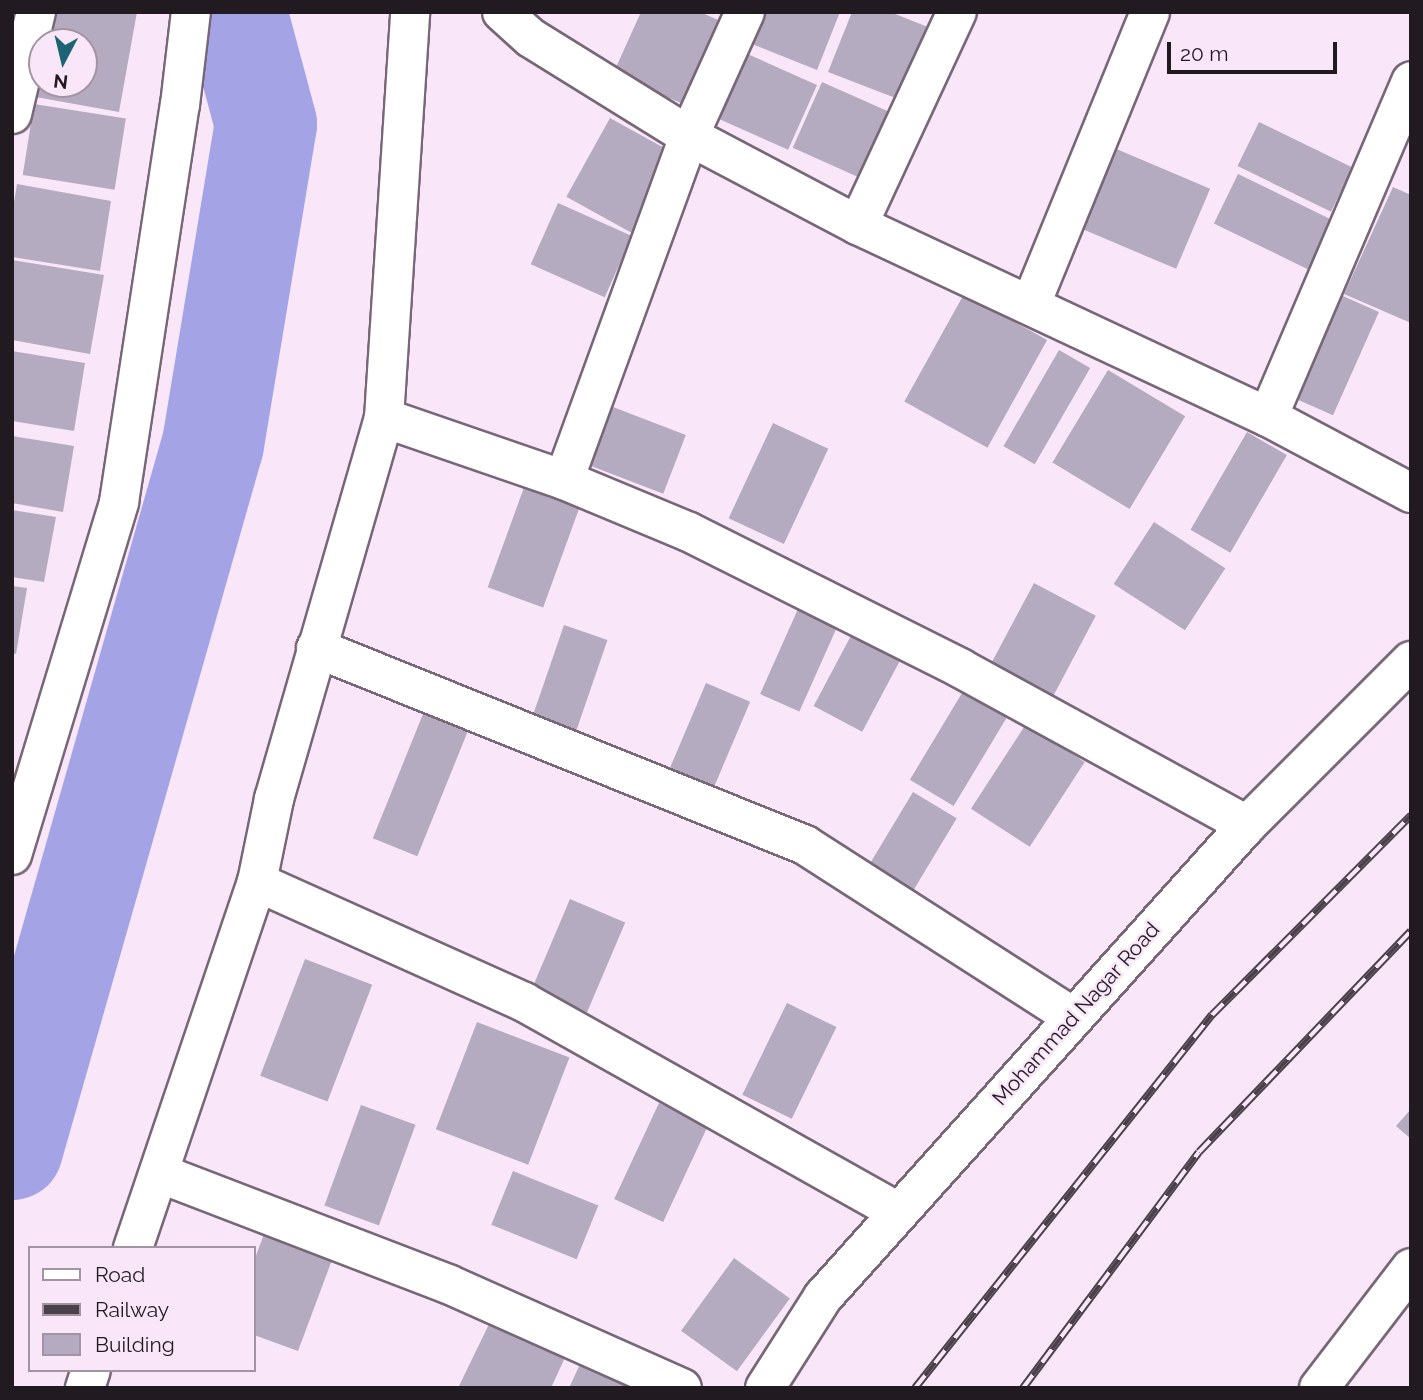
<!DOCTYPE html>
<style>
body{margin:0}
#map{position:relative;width:1423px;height:1400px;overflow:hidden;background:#f9e6f9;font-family:Raleway,sans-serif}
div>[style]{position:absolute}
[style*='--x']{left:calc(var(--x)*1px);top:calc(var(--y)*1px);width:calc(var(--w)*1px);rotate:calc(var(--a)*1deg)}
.river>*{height:102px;margin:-51px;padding:0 51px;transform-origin:51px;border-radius:51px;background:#a3a3e6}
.building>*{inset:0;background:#b5abc1;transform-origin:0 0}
.roads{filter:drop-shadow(2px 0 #776777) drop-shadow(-2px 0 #776777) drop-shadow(0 2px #776777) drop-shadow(0 -2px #776777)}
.street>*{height:38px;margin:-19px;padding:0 19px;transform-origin:19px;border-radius:19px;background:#fff}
.rail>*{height:8px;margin-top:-4px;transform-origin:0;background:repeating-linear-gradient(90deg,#f9e6f9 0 16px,#4a414a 0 32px);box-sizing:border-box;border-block:2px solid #4a414a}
span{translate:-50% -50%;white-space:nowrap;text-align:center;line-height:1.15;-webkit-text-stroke:5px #f9e6f9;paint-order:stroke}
.street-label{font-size:21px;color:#211a21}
.frame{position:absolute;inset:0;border:14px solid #211a21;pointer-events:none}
.legend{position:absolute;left:28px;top:1246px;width:228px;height:126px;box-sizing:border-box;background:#f9e6f9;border:2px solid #a394a3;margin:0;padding:9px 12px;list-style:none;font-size:21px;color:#211a21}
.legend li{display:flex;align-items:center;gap:14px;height:35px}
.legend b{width:35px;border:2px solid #a394a3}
.north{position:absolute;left:28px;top:28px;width:70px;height:70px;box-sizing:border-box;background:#f9e6f9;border:2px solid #a394a3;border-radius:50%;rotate:187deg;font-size:19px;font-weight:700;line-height:28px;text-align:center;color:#211a21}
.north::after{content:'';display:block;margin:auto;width:24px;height:32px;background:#1e6375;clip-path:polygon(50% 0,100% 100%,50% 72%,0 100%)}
.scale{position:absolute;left:1167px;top:42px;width:170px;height:32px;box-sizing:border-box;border:4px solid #211a21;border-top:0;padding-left:9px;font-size:21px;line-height:24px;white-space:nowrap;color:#211a21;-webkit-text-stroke:5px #f9e6f9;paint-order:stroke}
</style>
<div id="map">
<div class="river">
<i style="--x:12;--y:1149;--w:733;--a:-74.09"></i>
<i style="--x:213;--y:444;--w:324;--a:-80.6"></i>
<i style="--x:266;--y:124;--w:116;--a:-105"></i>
</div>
<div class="building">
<i style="clip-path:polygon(evenodd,44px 12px,137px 12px,119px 112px,30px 96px,44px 12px,42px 42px,84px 42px,84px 84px,42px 84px,42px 42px)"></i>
<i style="clip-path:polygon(641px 12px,700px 12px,725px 23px,688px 106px,613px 74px)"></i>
<i style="clip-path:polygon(759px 12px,840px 12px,817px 70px,747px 42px)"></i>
<i style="clip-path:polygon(852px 12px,890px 12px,928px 27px,898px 99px,828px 72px)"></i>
<i style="left:743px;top:52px;width:81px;height:71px;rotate:24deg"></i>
<i style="left:822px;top:82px;width:82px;height:72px;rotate:24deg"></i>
<i style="left:34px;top:104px;width:93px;height:72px;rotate:9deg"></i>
<i style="left:610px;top:118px;width:77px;height:90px;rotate:29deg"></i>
<i style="left:1259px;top:122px;width:104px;height:49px;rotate:26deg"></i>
<i style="left:1107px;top:145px;width:112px;height:87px;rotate:23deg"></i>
<i style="left:1238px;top:174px;width:106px;height:55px;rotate:26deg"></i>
<i style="clip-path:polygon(17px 184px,111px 201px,100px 271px,12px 257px,12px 214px)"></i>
<i style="clip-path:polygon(1393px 187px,1411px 195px,1411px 323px,1344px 294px)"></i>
<i style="left:558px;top:203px;width:81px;height:67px;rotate:24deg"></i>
<i style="clip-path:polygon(12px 260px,104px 275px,90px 354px,12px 340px)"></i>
<i style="left:1336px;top:293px;width:47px;height:113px;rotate:24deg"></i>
<i style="left:964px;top:294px;width:95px;height:123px;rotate:29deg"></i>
<i style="left:1059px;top:350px;width:36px;height:111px;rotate:30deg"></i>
<i style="clip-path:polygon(12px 351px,85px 363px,74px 431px,12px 421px)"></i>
<i style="left:1108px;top:370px;width:90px;height:108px;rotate:31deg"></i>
<i style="left:613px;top:407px;width:78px;height:63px;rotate:21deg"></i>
<i style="left:773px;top:423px;width:61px;height:105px;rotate:25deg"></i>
<i style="left:1247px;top:432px;width:46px;height:113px;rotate:30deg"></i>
<i style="clip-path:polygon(12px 436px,74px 446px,63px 512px,12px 503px)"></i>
<i style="left:526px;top:482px;width:59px;height:112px;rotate:20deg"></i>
<i style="clip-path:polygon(12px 510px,56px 517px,44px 582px,12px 577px)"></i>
<i style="left:1154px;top:522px;width:85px;height:74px;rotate:33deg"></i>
<i style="left:1034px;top:583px;width:70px;height:100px;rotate:28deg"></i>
<i style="clip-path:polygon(12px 586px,27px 588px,16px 654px,12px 653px)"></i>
<i style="left:802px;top:600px;width:43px;height:103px;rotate:24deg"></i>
<i style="left:564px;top:625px;width:46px;height:102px;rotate:19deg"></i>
<i style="left:854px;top:630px;width:55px;height:86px;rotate:28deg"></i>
<i style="left:706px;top:683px;width:48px;height:105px;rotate:23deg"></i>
<i style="left:965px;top:688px;width:51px;height:107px;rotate:31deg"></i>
<i style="left:423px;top:714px;width:48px;height:134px;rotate:22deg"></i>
<i style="left:1026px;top:724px;width:70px;height:101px;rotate:33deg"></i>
<i style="left:913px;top:792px;width:51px;height:89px;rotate:31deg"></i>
<i style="left:570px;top:899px;width:60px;height:102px;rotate:23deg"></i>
<i style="left:305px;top:959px;width:72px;height:125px;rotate:21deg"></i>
<i style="left:787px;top:1003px;width:55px;height:102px;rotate:26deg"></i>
<i style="left:477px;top:1022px;width:99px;height:115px;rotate:21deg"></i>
<i style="left:659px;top:1103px;width:54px;height:106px;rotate:25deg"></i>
<i style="left:361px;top:1105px;width:58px;height:107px;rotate:20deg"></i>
<i style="clip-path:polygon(1411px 1109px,1411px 1139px,1396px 1126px)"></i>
<i style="left:513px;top:1171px;width:92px;height:58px;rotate:22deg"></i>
<i style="clip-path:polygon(264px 1234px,332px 1260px,298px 1351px,254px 1335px,254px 1261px)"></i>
<i style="left:734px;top:1258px;width:69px;height:90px;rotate:36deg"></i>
<i style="clip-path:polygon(493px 1316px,567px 1353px,551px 1388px,458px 1388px)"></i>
<i style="clip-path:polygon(581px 1362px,635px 1388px,569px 1388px)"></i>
</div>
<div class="roads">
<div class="street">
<i style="--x:502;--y:12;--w:39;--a:42"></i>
<i style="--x:531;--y:38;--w:186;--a:31.8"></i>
<i style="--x:689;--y:136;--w:191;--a:27.8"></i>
<i style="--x:858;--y:225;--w:453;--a:25.1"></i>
<i style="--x:1268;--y:417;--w:162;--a:28"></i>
<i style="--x:12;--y:114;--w:105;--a:-76.8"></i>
<i style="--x:858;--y:225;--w:235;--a:-65.1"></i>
<i style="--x:1031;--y:304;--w:315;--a:-67.8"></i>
<i style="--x:1268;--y:417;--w:365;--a:-66.9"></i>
<i style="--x:384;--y:418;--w:190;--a:19"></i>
<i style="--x:564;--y:480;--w:135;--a:22.6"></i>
<i style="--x:689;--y:532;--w:303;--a:26.6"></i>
<i style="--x:960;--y:668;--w:327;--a:28.7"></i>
<i style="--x:564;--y:480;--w:366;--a:-70"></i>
<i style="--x:689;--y:136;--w:136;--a:-65.7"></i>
<i style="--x:316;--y:648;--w:527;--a:21.94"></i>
<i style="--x:805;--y:845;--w:318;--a:32.7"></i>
<i style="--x:12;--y:855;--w:369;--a:-73.1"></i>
<i style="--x:119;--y:502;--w:402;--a:-81.3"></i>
<i style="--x:180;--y:105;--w:94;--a:-83.3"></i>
<i style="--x:257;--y:882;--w:293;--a:24.2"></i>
<i style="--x:524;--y:1002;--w:429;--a:29.3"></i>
<i style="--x:159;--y:1173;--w:310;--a:21"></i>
<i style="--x:448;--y:1284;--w:256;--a:24"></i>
<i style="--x:133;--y:1248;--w:386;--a:-71.3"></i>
<i style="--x:257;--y:882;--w:85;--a:-78.4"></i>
<i style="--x:274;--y:799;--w:397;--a:-73.9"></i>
<i style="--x:384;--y:418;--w:407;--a:-86.3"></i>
<i style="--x:85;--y:1388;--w:19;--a:-72"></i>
<i style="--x:765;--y:1388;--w:108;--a:-57.5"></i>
<i style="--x:823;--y:1297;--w:634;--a:-48.07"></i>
<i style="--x:1247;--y:825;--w:232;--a:-45"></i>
<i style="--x:1319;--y:1388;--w:151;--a:-52.5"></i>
</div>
</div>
<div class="rail">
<i style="--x:915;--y:1388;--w:477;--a:-51.5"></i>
<i style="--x:1212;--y:1015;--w:282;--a:-45.1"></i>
<i style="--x:1023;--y:1388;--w:294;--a:-53.3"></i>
<i style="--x:1199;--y:1152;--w:306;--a:-46.2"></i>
</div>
<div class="street-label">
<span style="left:1076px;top:1014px;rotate:-48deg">Mohammad Nagar Road</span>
</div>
<div class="frame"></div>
<ul class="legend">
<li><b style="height:9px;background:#fff"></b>Road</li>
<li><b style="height:9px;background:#4a414a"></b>Railway</li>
<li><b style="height:19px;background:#b5abc1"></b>Building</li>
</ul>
<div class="north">N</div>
<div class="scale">20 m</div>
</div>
